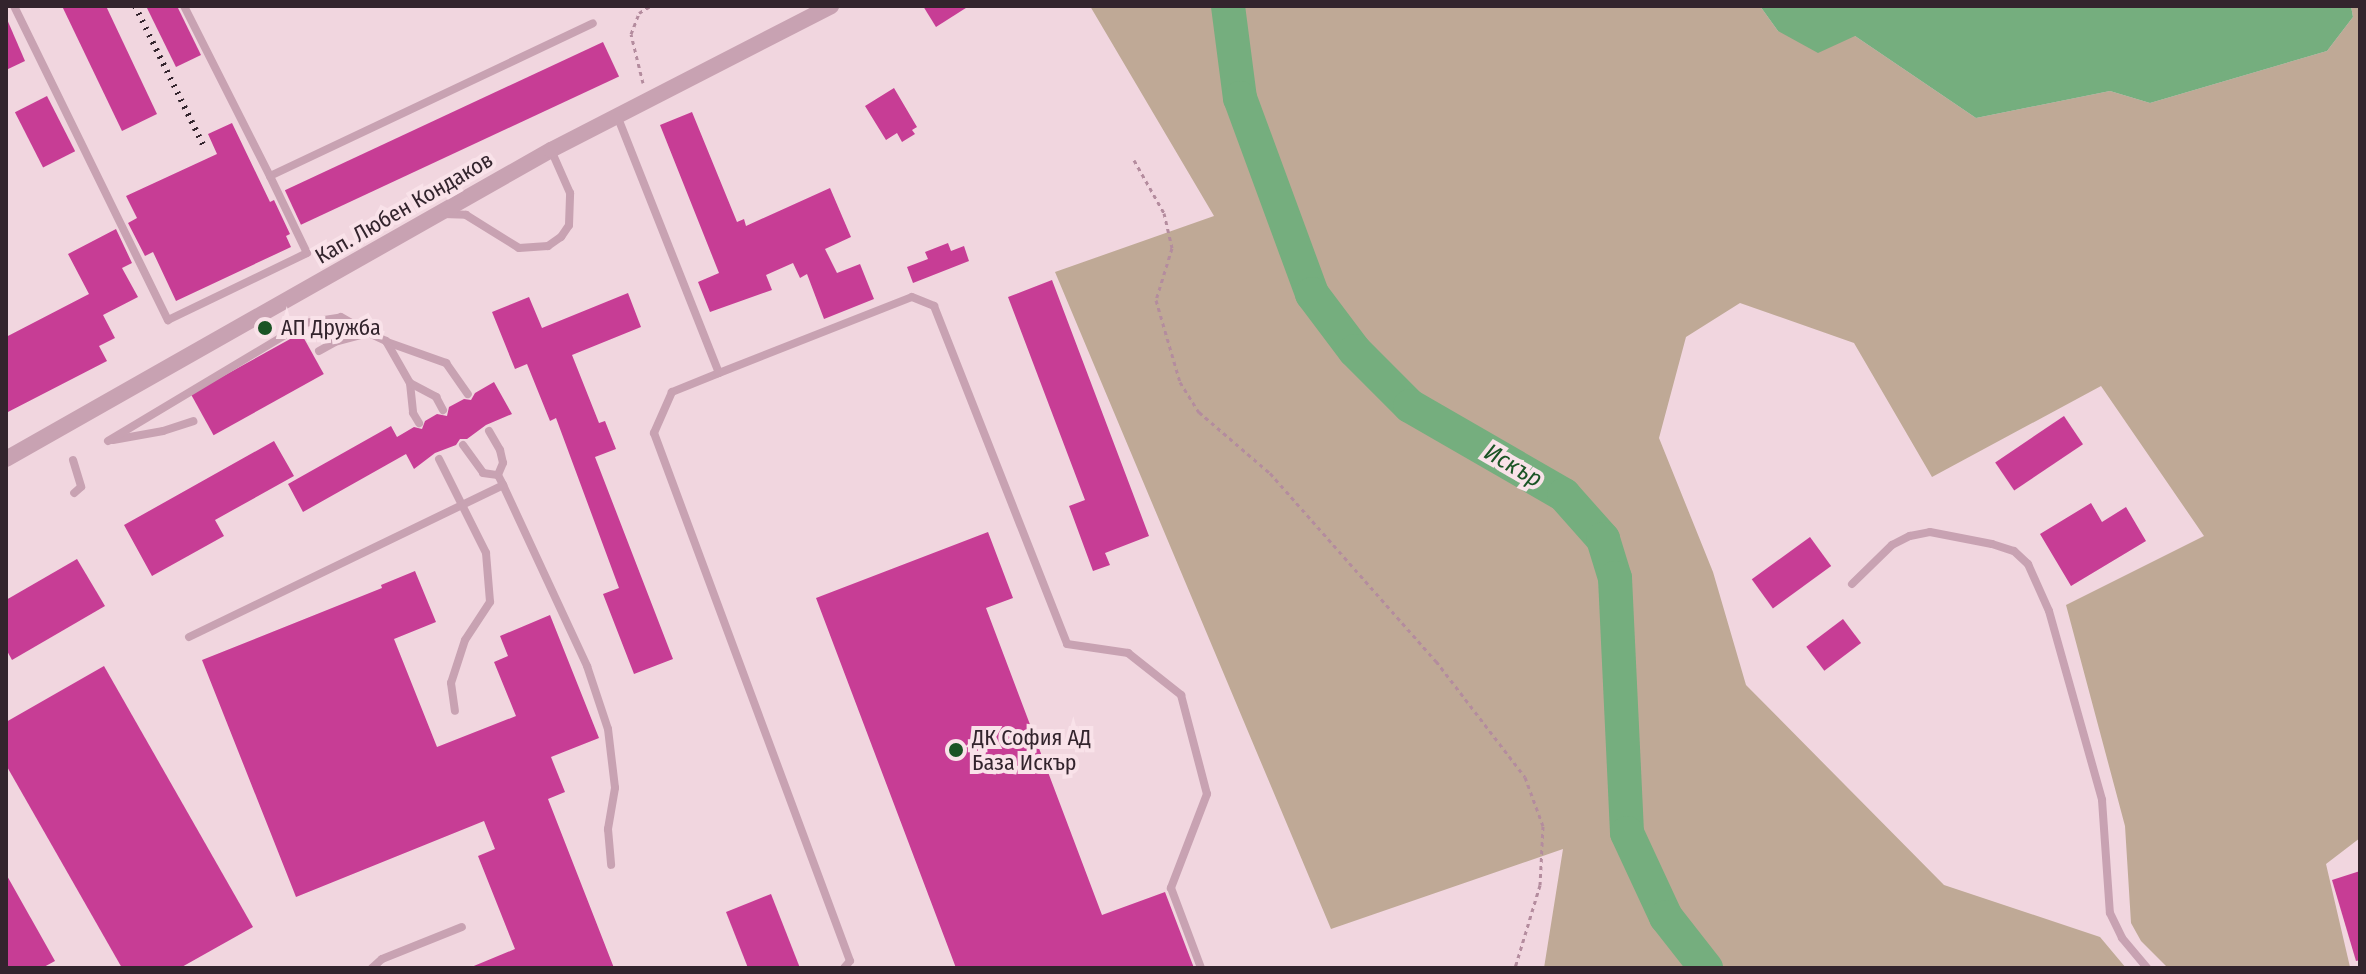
<!DOCTYPE html>
<meta charset="utf-8">
<style>
body{margin:0}
#map{position:relative;width:2366px;height:974px;overflow:hidden;background:#f1d6df;font-family:"Fira Sans Condensed",sans-serif}
div>[style]{position:absolute}
[style*='--x']{left:calc(var(--x)*1px);top:calc(var(--y)*1px);width:calc(var(--w)*1px);rotate:calc(var(--a)*1deg)}
.green>*{inset:0;background:#bfa996}
.water>*{inset:0;background:#75ae7e}
.river>*{height:34px;margin:-17px;padding:0 17px;transform-origin:17px;border-radius:17px;background:#75ae7e}
.building>*{inset:0;background:#c73d95;transform-origin:0 0}
.path>*{height:3px;margin-top:-1.5px;transform-origin:0;background:repeating-linear-gradient(90deg,#b48c9e 0 4px,transparent 0 8px)}
.service>*{height:8px;margin:-4px;padding:0 4px;transform-origin:4px;border-radius:4px;background:#c8a2b2}
.minor>*{height:16px;margin:-8px;padding:0 8px;transform-origin:8px;border-radius:8px;background:#c8a2b2}
.rail>*{height:6px;margin-top:-3px;transform-origin:0;background:repeating-linear-gradient(90deg,#33242d 0 2px,transparent 0 8px)}
.dots>*{width:22px;height:22px;translate:-50% -50%;box-sizing:border-box;border:4px solid #f9e2e9;border-radius:50%}
span{translate:-50% -50%;white-space:nowrap;text-align:center;line-height:1.15;-webkit-text-stroke:8px #f9e2e9;paint-order:stroke}
.street-label{font-size:22px;color:#33242d}
.poi-label{font-size:22px;color:#33242d}
.left{translate:0 -50%;text-align:left}
.water-label{font-size:24px;color:#1a5425;font-style:italic}
.frame{position:absolute;inset:0;border:8px solid #33242d;pointer-events:none}
</style>
<div id="map">
<div class="green">
<i style="clip-path:polygon(1090px 6px,1760px 6px,1778px 31px,1855px 36px,1976px 118px,2110px 91px,2150px 103px,2327px 51px,2353px 17px,2351px 6px,2360px 6px,2360px 838px,2326px 864px,2350px 967px,2168px 968px,2141px 941px,2131px 923px,2125px 826px,2066px 605px,2204px 536px,2101px 386px,1932px 477px,1854px 343px,1740px 303px,1686px 337px,1659px 438px,1713px 572px,1746px 685px,1944px 885px,2100px 937px,2126px 968px,1544px 968px,1563px 849px,1331px 929px,1055px 272px,1214px 216px)"></i>
</div>
<div class="water">
<i style="clip-path:polygon(1760px 6px,2351px 6px,2353px 17px,2327px 51px,2150px 103px,2110px 91px,1976px 118px,1855px 36px,1818px 53px,1778px 31px)"></i>
</div>
<div class="river">
<i style="--x:1228;--y:6;--w:93;--a:82.6"></i>
<i style="--x:1240;--y:98;--w:209;--a:69.8"></i>
<i style="--x:1312;--y:294;--w:71;--a:53"></i>
<i style="--x:1355;--y:351;--w:78;--a:45"></i>
<i style="--x:1410;--y:406;--w:178;--a:30"></i>
<i style="--x:1564;--y:495;--w:59;--a:48.4"></i>
<i style="--x:1603;--y:539;--w:41;--a:72.9"></i>
<i style="--x:1615;--y:578;--w:255;--a:87.3"></i>
<i style="--x:1627;--y:833;--w:93;--a:65.1"></i>
<i style="--x:1666;--y:917;--w:65;--a:51.9"></i>
</div>
<div class="building">
<i style="clip-path:polygon(62px 6px,106px 6px,157px 114px,122px 131px)"></i>
<i style="clip-path:polygon(146px 6px,177px 6px,201px 55px,176px 67px)"></i>
<i style="clip-path:polygon(923px 6px,969px 6px,936px 27px)"></i>
<i style="clip-path:polygon(6px 17px,25px 61px,6px 70px)"></i>
<i style="left:603px;top:42px;width:38px;height:351px;rotate:65deg"></i>
<i style="clip-path:polygon(894px 88px,917px 127px,912px 130px,915px 134px,902px 142px,897px 133px,886px 140px,865px 106px)"></i>
<i style="left:47px;top:96px;width:62px;height:36px;rotate:63deg"></i>
<i style="clip-path:polygon(692px 112px,737px 222px,744px 219px,746px 226px,830px 188px,851px 237px,825px 249px,837px 273px,860px 264px,874px 299px,824px 319px,807px 274px,800px 278px,793px 263px,766px 275px,772px 290px,710px 312px,698px 282px,719px 273px,660px 125px)"></i>
<i style="clip-path:polygon(232px 123px,270px 202px,274px 200px,290px 234px,286px 236px,291px 247px,176px 301px,153px 252px,145px 256px,128px 223px,137px 218px,126px 196px,217px 154px,208px 134px)"></i>
<i style="clip-path:polygon(116px 229px,132px 263px,122px 268px,138px 297px,103px 315px,115px 338px,99px 346px,107px 361px,6px 413px,6px 337px,89px 294px,68px 254px)"></i>
<i style="clip-path:polygon(948px 243px,951px 251px,964px 246px,969px 261px,913px 283px,907px 267px,928px 259px,925px 252px)"></i>
<i style="clip-path:polygon(1052px 280px,1149px 536px,1105px 553px,1110px 565px,1093px 571px,1069px 506px,1085px 500px,1008px 297px)"></i>
<i style="clip-path:polygon(628px 293px,641px 327px,572px 355px,599px 423px,605px 421px,616px 449px,595px 457px,673px 659px,634px 674px,603px 594px,619px 588px,556px 418px,550px 421px,527px 364px,515px 369px,492px 312px,529px 297px,542px 328px)"></i>
<i style="left:301px;top:333px;width:47px;height:126px;rotate:61deg"></i>
<i style="clip-path:polygon(494px 382px,512px 414px,486px 425px,467px 439px,460px 439px,456px 445px,435px 453px,414px 469px,406px 454px,303px 512px,288px 484px,391px 426px,397px 437px,414px 427px,422px 429px,425px 421px,437px 414px,447px 416px,449px 407px,464px 399px,471px 400px,475px 393px)"></i>
<i style="left:2064px;top:416px;width:34px;height:83px;rotate:56deg"></i>
<i style="clip-path:polygon(274px 441px,294px 476px,215px 520px,224px 536px,152px 576px,124px 525px)"></i>
<i style="clip-path:polygon(2091px 503px,2102px 522px,2126px 507px,2146px 541px,2071px 586px,2040px 534px)"></i>
<i style="clip-path:polygon(988px 532px,1013px 598px,986px 608px,1102px 915px,1165px 892px,1194px 968px,956px 968px,816px 598px)"></i>
<i style="left:1810px;top:537px;width:36px;height:72px;rotate:54deg"></i>
<i style="clip-path:polygon(77px 559px,105px 606px,12px 660px,6px 649px,6px 600px)"></i>
<i style="clip-path:polygon(415px 571px,436px 622px,394px 639px,437px 747px,516px 716px,494px 662px,508px 656px,500px 636px,550px 615px,599px 738px,551px 757px,565px 792px,548px 799px,614px 968px,469px 968px,515px 949px,478px 856px,495px 849px,484px 821px,296px 897px,202px 660px,382px 588px,381px 585px)"></i>
<i style="left:1843px;top:619px;width:30px;height:46px;rotate:53deg"></i>
<i style="clip-path:polygon(104px 666px,253px 927px,180px 968px,122px 968px,6px 765px,6px 722px)"></i>
<i style="clip-path:polygon(2360px 871px,2360px 960px,2356px 961px,2332px 880px)"></i>
<i style="clip-path:polygon(6px 874px,55px 961px,42px 968px,6px 968px)"></i>
<i style="clip-path:polygon(771px 894px,800px 968px,748px 968px,726px 912px)"></i>
</div>
<div class="path">
<i style="--x:643;--y:83;--w:50;--a:-103.8"></i>
<i style="--x:631;--y:34;--w:22;--a:-69"></i>
<i style="--x:639;--y:13;--w:13;--a:-32"></i>
<i style="--x:1134;--y:160;--w:61;--a:60.5"></i>
<i style="--x:1164;--y:213;--w:36;--a:77"></i>
<i style="--x:1172;--y:248;--w:54;--a:107.1"></i>
<i style="--x:1156;--y:300;--w:85;--a:73.7"></i>
<i style="--x:1180;--y:382;--w:36;--a:58"></i>
<i style="--x:1199;--y:412;--w:94;--a:40.7"></i>
<i style="--x:1270;--y:473;--w:251;--a:48.6"></i>
<i style="--x:1436;--y:661;--w:146;--a:52.5"></i>
<i style="--x:1525;--y:777;--w:52;--a:69.8"></i>
<i style="--x:1543;--y:826;--w:59;--a:92.9"></i>
<i style="--x:1540;--y:885;--w:87;--a:106.8"></i>
</div>
<div class="service">
<i style="--x:14;--y:6;--w:350;--a:63.9"></i>
<i style="--x:168;--y:320;--w:154;--a:-25.7"></i>
<i style="--x:307;--y:253;--w:85;--a:-115.7"></i>
<i style="--x:184;--y:6;--w:191;--a:63.2"></i>
<i style="--x:270;--y:176;--w:357;--a:-25.3"></i>
<i style="--x:618;--y:118;--w:274;--a:68.4"></i>
<i style="--x:719;--y:373;--w:51;--a:158"></i>
<i style="--x:672;--y:392;--w:45;--a:113.7"></i>
<i style="--x:654;--y:433;--w:563;--a:69.63"></i>
<i style="--x:850;--y:961;--w:9;--a:131"></i>
<i style="--x:443;--y:214;--w:23;--a:2"></i>
<i style="--x:466;--y:215;--w:62;--a:31.9"></i>
<i style="--x:519;--y:248;--w:29;--a:-4"></i>
<i style="--x:548;--y:246;--w:16;--a:-35"></i>
<i style="--x:561;--y:237;--w:14;--a:-56"></i>
<i style="--x:569;--y:225;--w:32;--a:-88"></i>
<i style="--x:570;--y:193;--w:47;--a:-113.8"></i>
<i style="--x:387;--y:342;--w:63;--a:19.6"></i>
<i style="--x:446;--y:363;--w:38;--a:55"></i>
<i style="--x:319;--y:351;--w:18;--a:-29"></i>
<i style="--x:335;--y:342;--w:35;--a:-15"></i>
<i style="--x:369;--y:333;--w:19;--a:25"></i>
<i style="--x:386;--y:341;--w:48;--a:60.3"></i>
<i style="--x:410;--y:383;--w:30;--a:84"></i>
<i style="--x:413;--y:413;--w:12;--a:59"></i>
<i style="--x:719;--y:373;--w:207;--a:-21.5"></i>
<i style="--x:912;--y:297;--w:24;--a:22"></i>
<i style="--x:934;--y:306;--w:363;--a:68.5"></i>
<i style="--x:1067;--y:644;--w:62;--a:8.4"></i>
<i style="--x:1128;--y:653;--w:68;--a:38.4"></i>
<i style="--x:1181;--y:695;--w:102;--a:75.3"></i>
<i style="--x:1207;--y:794;--w:101;--a:111"></i>
<i style="--x:1171;--y:888;--w:85;--a:69.4"></i>
<i style="--x:410;--y:383;--w:30;--a:28"></i>
<i style="--x:436;--y:397;--w:15;--a:62"></i>
<i style="--x:489;--y:431;--w:22;--a:60"></i>
<i style="--x:500;--y:450;--w:13;--a:77"></i>
<i style="--x:503;--y:463;--w:13;--a:113"></i>
<i style="--x:498;--y:475;--w:11;--a:63"></i>
<i style="--x:113;--y:440;--w:51;--a:-10.2"></i>
<i style="--x:163;--y:431;--w:32;--a:-18"></i>
<i style="--x:108;--y:441;--w:230;--a:-30.9"></i>
<i style="--x:305;--y:323;--w:36;--a:-9"></i>
<i style="--x:341;--y:317;--w:32;--a:30"></i>
<i style="--x:463;--y:445;--w:34;--a:54"></i>
<i style="--x:483;--y:473;--w:15;--a:8"></i>
<i style="--x:439;--y:459;--w:105;--a:63.4"></i>
<i style="--x:486;--y:553;--w:49;--a:85.3"></i>
<i style="--x:490;--y:602;--w:45;--a:123.3"></i>
<i style="--x:465;--y:640;--w:45;--a:108"></i>
<i style="--x:451;--y:683;--w:28;--a:82"></i>
<i style="--x:73;--y:460;--w:28;--a:73"></i>
<i style="--x:81;--y:487;--w:9;--a:139"></i>
<i style="--x:1852;--y:584;--w:56;--a:-44.3"></i>
<i style="--x:1892;--y:545;--w:20;--a:-27"></i>
<i style="--x:1910;--y:536;--w:20;--a:-11"></i>
<i style="--x:1930;--y:532;--w:63;--a:11"></i>
<i style="--x:1992;--y:544;--w:23;--a:18"></i>
<i style="--x:2014;--y:551;--w:19;--a:43"></i>
<i style="--x:2028;--y:564;--w:51;--a:65.9"></i>
<i style="--x:2049;--y:611;--w:196;--a:74.3"></i>
<i style="--x:2102;--y:800;--w:113;--a:86"></i>
<i style="--x:2110;--y:913;--w:28;--a:64"></i>
<i style="--x:2122;--y:938;--w:39;--a:50"></i>
<i style="--x:189;--y:637;--w:349;--a:-25.8"></i>
<i style="--x:503;--y:485;--w:200;--a:65.1"></i>
<i style="--x:587;--y:666;--w:66;--a:71.6"></i>
<i style="--x:608;--y:729;--w:59;--a:83.2"></i>
<i style="--x:615;--y:788;--w:42;--a:99.7"></i>
<i style="--x:608;--y:829;--w:36;--a:85"></i>
<i style="--x:372;--y:968;--w:13;--a:-42"></i>
<i style="--x:382;--y:959;--w:86;--a:-21.8"></i>
</div>
<div class="minor">
<i style="--x:6;--y:459;--w:627;--a:-29.55"></i>
<i style="--x:551;--y:150;--w:315;--a:-27.2"></i>
</div>
<div class="rail">
<i style="--x:135;--y:6;--w:155;--a:63.9"></i>
</div>
<div class="dots">
<i style="left:265px;top:328px;background:#1a5425"></i>
<i style="left:956px;top:750px;background:#1a5425"></i>
</div>
<div class="street-label">
<span style="left:404px;top:208px;rotate:-30deg">Кап. Любен Кондаков</span>
</div>
<div class="poi-label">
<span class="left" style="left:281px;top:328px">АП Дружба</span>
<span class="left" style="left:972px;top:750px">ДК София АД<br>База Искър</span>
</div>
<div class="water-label">
<span style="left:1513px;top:466px;rotate:30deg">Искър</span>
</div>
<div class="frame"></div>
</div>
